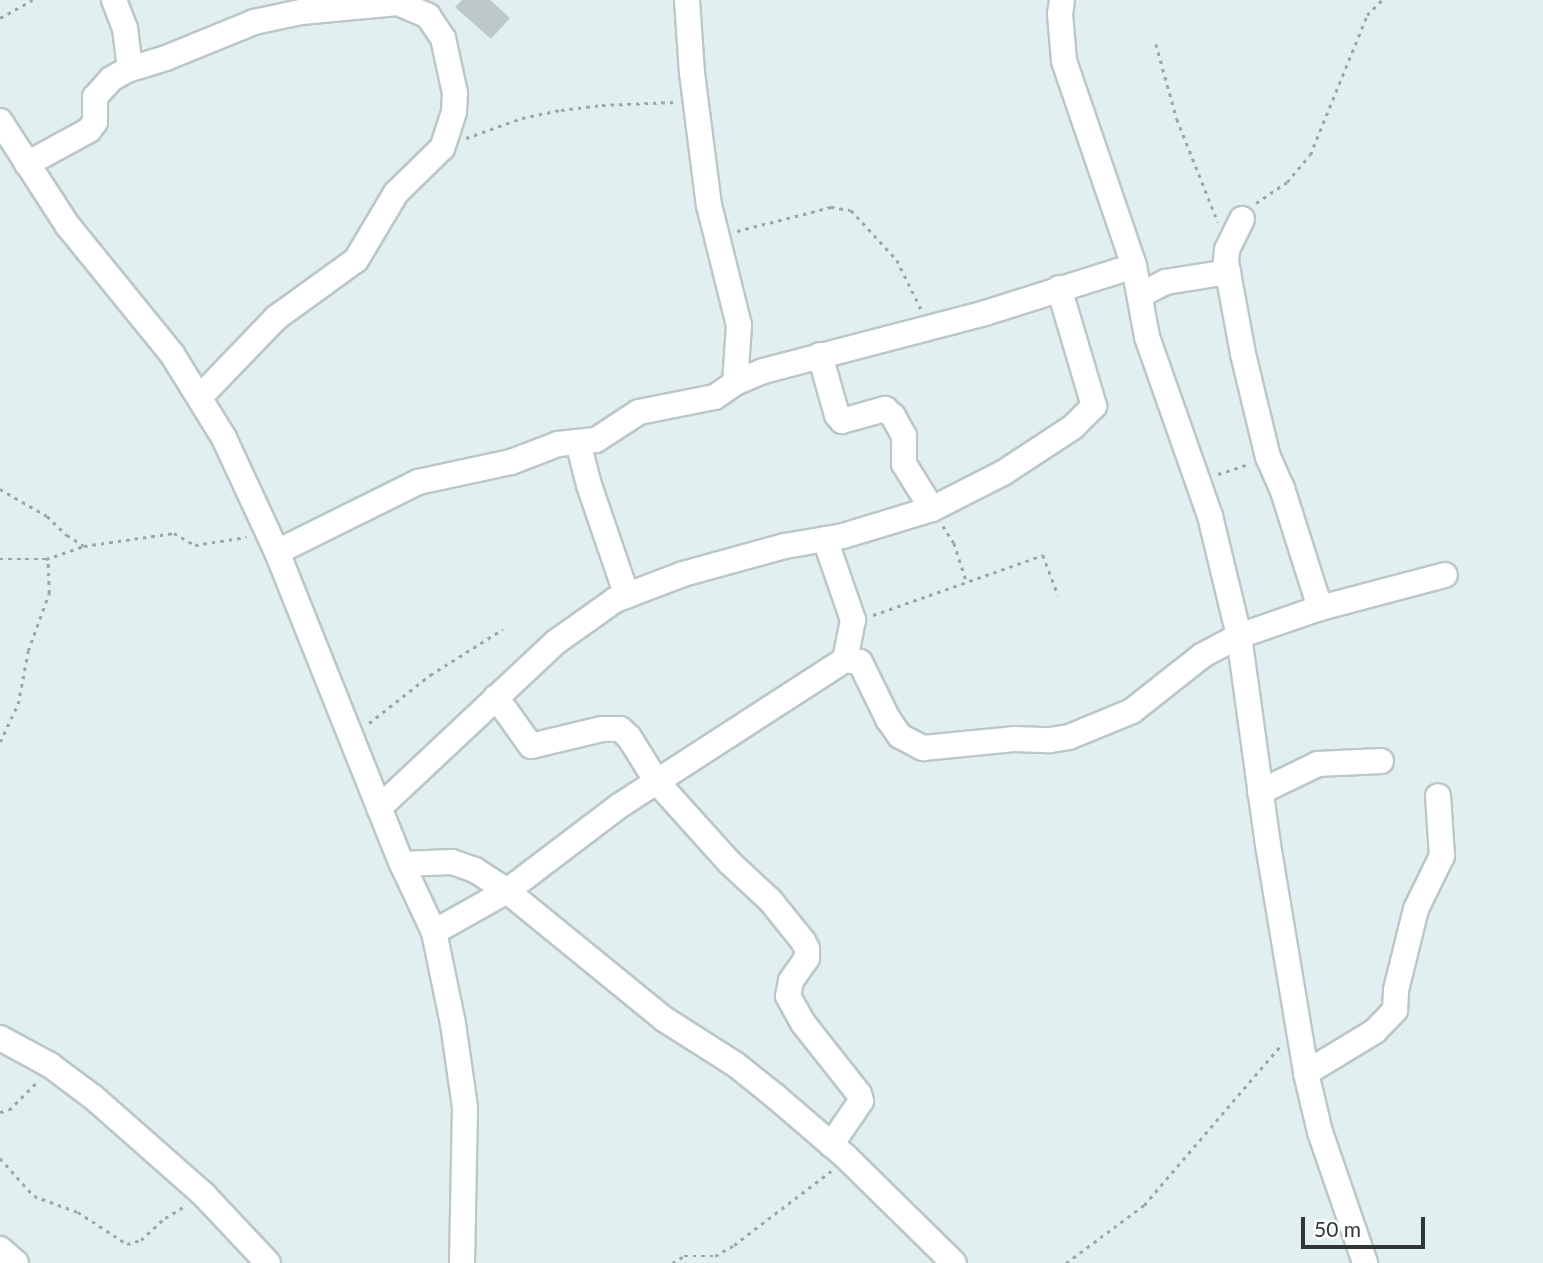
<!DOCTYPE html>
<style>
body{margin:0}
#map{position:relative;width:1543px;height:1263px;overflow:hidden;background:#e2eff0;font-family:Lato,sans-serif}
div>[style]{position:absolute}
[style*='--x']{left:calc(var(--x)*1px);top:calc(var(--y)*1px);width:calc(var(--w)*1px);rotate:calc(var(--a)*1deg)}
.building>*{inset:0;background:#bcc8c9}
.path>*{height:2.5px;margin-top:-1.25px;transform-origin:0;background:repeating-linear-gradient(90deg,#9da7a7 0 3.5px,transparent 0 8.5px)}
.roads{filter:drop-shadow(2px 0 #bbc7c8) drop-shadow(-2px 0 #bbc7c8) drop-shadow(0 2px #bbc7c8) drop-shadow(0 -2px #bbc7c8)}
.minor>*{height:24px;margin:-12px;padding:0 12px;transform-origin:12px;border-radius:12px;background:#fff}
span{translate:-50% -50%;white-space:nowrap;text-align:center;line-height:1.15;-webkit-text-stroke:7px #fff;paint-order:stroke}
.scale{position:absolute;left:1301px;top:1217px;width:124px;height:32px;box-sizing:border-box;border:4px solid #313636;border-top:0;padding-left:9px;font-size:21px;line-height:24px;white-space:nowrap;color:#313636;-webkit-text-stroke:5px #fff;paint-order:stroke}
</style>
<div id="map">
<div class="building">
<i style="clip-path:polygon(462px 0,490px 0,510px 18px,491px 39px,455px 7px)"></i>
</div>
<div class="path">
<i style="--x:0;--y:18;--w:37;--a:-29"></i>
<i style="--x:1156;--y:44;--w:78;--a:74.4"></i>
<i style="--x:1177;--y:119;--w:111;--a:68.3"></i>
<i style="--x:466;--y:138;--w:59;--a:-19.7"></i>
<i style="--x:522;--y:118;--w:40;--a:-12"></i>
<i style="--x:561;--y:110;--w:41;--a:-7"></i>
<i style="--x:602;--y:105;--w:73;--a:-2.4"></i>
<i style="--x:1256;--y:203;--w:37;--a:-34"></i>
<i style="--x:1287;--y:182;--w:35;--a:-50"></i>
<i style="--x:1310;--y:155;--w:151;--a:-67.8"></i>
<i style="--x:1367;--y:15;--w:21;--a:-45"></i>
<i style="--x:737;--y:231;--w:97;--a:-14.3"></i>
<i style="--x:831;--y:207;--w:20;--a:9"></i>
<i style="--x:851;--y:210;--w:68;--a:47.4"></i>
<i style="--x:897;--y:260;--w:55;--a:63.9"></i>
<i style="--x:1218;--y:474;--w:32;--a:-18"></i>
<i style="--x:0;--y:489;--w:54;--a:29.9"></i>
<i style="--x:47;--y:516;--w:28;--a:44"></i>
<i style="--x:67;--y:535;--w:20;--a:33"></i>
<i style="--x:84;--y:546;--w:91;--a:-8.2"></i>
<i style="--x:174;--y:533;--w:24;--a:30"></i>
<i style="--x:195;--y:545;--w:52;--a:-8.9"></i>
<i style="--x:943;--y:526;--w:20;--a:57"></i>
<i style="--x:954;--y:543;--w:40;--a:72"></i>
<i style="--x:0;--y:559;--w:46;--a:0"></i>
<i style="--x:46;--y:559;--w:40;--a:-18.9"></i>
<i style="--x:873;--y:615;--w:180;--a:-19.4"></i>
<i style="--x:1043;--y:555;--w:43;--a:69.4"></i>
<i style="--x:369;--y:723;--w:78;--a:-38.2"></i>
<i style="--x:430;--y:675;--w:86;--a:-32.2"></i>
<i style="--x:0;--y:742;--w:42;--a:-64.7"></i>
<i style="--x:18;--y:704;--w:54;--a:-79.3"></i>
<i style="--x:28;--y:651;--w:62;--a:-70.1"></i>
<i style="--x:49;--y:593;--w:34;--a:-92"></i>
<i style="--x:0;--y:1112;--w:9;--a:-13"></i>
<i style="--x:9;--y:1110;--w:40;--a:-45"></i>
<i style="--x:0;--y:1158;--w:51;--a:48.2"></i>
<i style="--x:34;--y:1196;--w:47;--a:20"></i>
<i style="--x:78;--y:1212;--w:59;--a:33.1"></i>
<i style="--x:127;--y:1244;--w:15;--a:-16"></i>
<i style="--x:141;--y:1240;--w:33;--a:-43"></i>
<i style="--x:165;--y:1218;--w:23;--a:-31"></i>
<i style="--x:672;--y:1263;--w:14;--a:-30"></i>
<i style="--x:684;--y:1256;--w:31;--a:0"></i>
<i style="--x:715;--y:1256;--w:22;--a:-30"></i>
<i style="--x:734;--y:1245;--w:122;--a:-37.3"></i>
<i style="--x:1066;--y:1263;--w:97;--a:-36.6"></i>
<i style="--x:1144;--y:1205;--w:211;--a:-49.4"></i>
</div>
<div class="roads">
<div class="minor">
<i style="--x:114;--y:0;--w:30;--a:69"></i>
<i style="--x:125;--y:28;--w:41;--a:83"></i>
<i style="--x:687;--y:0;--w:73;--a:86.1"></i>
<i style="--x:692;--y:73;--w:133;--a:82.7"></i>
<i style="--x:709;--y:205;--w:124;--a:76"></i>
<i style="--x:739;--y:325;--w:58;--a:93.9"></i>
<i style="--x:1062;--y:0;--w:14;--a:98"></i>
<i style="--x:1060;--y:14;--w:47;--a:85.1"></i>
<i style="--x:1064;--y:61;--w:217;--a:71.1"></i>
<i style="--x:1134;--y:266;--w:72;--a:79.6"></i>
<i style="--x:1147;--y:337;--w:190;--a:70.6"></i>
<i style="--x:1210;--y:516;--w:123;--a:76.4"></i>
<i style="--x:1239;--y:636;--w:211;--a:82.1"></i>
<i style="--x:1268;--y:845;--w:231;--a:80.5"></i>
<i style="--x:1306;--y:1073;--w:61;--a:76.7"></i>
<i style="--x:1320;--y:1132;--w:139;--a:71"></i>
<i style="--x:0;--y:121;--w:125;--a:57.1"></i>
<i style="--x:68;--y:226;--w:165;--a:50.9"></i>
<i style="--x:172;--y:354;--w:99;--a:58.2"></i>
<i style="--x:224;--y:438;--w:126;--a:65.1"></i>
<i style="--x:277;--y:552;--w:336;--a:68.2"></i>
<i style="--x:402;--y:864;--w:75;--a:64.8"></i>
<i style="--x:434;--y:932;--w:94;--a:78.3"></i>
<i style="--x:453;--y:1024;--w:84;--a:81.8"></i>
<i style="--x:465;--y:1107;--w:156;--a:91.1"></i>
<i style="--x:27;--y:164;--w:71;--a:-28.7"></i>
<i style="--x:89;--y:130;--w:10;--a:-53"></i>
<i style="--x:95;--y:122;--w:25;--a:-90"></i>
<i style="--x:95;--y:97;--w:24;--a:-48"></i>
<i style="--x:111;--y:79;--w:18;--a:-29"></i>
<i style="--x:127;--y:70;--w:41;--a:-17.1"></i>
<i style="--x:166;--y:58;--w:95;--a:-22.2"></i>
<i style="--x:254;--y:22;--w:48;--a:-12"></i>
<i style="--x:301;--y:12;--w:97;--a:-5.3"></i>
<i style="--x:398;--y:3;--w:33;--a:23"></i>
<i style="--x:428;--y:16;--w:27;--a:56"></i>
<i style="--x:443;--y:38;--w:56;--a:77.7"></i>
<i style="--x:455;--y:93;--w:19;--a:93"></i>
<i style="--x:454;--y:112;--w:38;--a:108"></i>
<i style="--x:442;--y:148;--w:64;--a:135.6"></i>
<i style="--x:396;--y:193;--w:78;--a:120.8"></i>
<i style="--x:356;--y:260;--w:99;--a:144.1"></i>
<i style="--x:276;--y:318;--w:108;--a:133.9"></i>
<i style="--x:1242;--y:219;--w:34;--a:116"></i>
<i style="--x:1227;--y:250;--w:12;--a:95"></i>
<i style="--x:1226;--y:262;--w:94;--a:79.5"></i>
<i style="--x:1243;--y:354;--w:106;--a:76.4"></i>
<i style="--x:1268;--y:457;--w:34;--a:66"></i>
<i style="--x:1282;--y:488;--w:126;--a:72.4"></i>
<i style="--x:1140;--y:295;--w:29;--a:-27"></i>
<i style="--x:1166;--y:282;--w:63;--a:-9.2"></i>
<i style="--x:820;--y:355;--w:62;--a:74.2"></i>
<i style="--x:837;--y:415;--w:8;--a:50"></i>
<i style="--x:842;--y:421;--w:45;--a:-15.6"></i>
<i style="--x:885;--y:409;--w:11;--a:41"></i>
<i style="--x:893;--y:416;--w:23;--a:61"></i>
<i style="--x:904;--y:436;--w:28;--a:90"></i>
<i style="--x:904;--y:464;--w:53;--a:58.1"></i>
<i style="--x:578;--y:442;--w:44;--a:75.7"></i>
<i style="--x:589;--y:485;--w:117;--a:71.1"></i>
<i style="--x:825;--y:539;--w:86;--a:70.9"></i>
<i style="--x:853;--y:620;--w:41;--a:101.3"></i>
<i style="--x:277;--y:552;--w:157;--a:-26.4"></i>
<i style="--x:418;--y:482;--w:95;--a:-12.1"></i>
<i style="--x:511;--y:462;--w:50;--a:-21"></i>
<i style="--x:558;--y:444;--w:38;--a:-6"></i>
<i style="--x:596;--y:440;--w:51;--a:-33.1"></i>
<i style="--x:639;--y:412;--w:77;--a:-11.2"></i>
<i style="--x:715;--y:397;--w:24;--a:-35"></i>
<i style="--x:735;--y:383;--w:30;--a:-23"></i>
<i style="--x:763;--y:371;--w:229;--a:-14.6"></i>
<i style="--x:985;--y:313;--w:156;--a:-17.5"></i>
<i style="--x:496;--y:697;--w:60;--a:54.5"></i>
<i style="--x:531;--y:746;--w:73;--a:-13.5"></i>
<i style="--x:602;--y:729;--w:18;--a:0"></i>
<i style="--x:620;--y:729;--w:12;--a:42"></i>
<i style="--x:629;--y:737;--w:53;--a:58.1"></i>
<i style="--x:657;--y:782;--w:109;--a:48"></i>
<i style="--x:730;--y:863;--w:54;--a:42.8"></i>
<i style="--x:770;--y:900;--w:53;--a:51.2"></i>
<i style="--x:803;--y:941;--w:9;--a:63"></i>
<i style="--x:807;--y:949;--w:9;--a:90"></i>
<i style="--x:807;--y:958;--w:28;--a:125"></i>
<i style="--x:791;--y:981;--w:15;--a:101"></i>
<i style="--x:788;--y:996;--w:31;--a:61"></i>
<i style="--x:803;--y:1023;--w:90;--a:51.7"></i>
<i style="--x:859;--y:1094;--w:7;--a:74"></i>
<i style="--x:861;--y:1101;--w:53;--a:124.3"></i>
<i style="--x:1260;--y:792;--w:64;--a:-25.8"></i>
<i style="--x:1318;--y:764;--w:63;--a:-2.7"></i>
<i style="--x:379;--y:808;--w:243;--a:-43.2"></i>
<i style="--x:556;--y:642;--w:72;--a:-35.4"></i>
<i style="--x:615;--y:600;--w:73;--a:-20.9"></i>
<i style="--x:683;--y:574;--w:106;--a:-15.4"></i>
<i style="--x:785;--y:546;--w:59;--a:-9.8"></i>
<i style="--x:843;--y:536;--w:93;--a:-16.9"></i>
<i style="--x:932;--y:509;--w:80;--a:-26.9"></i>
<i style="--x:1003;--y:473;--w:84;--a:-33.3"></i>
<i style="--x:1073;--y:427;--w:30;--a:-45"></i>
<i style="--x:1094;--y:406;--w:123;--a:-106.5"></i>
<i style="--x:402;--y:864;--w:50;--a:-2.3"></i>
<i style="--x:452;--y:862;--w:24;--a:19"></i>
<i style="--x:475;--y:870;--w:38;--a:33"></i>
<i style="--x:507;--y:891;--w:203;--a:39.2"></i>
<i style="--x:664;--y:1019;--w:84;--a:32.4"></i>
<i style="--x:735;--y:1064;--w:53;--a:38.8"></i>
<i style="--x:776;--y:1097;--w:92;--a:40.6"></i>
<i style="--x:846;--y:1157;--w:151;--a:44.5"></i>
<i style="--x:434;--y:932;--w:84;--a:-29.3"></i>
<i style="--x:507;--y:891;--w:141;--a:-37.2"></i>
<i style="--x:619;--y:806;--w:269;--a:-32.9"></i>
<i style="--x:845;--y:660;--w:15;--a:8"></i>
<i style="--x:860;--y:662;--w:64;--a:63.8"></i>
<i style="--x:888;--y:719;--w:21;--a:55"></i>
<i style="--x:900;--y:736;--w:26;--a:28"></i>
<i style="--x:923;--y:748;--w:91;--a:-5.6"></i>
<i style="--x:1014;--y:739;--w:36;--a:2"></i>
<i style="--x:1050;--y:740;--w:19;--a:-9"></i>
<i style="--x:1069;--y:737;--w:68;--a:-22.4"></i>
<i style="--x:1132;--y:711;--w:90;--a:-38.3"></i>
<i style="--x:1203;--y:655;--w:41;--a:-27.8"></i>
<i style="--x:1239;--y:636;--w:86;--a:-19.1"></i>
<i style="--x:1320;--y:608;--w:129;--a:-14.8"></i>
<i style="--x:0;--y:1038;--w:57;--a:28.4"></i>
<i style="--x:50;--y:1065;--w:54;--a:36.7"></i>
<i style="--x:93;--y:1097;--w:148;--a:41.4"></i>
<i style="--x:204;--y:1195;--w:93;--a:46.7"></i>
<i style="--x:1306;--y:1073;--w:81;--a:-31.3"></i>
<i style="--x:1375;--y:1031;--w:29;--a:-46"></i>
<i style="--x:1395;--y:1010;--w:20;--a:-87"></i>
<i style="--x:1396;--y:990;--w:83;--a:-76.1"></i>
<i style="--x:1416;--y:909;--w:59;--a:-63.9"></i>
<i style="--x:1442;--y:856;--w:60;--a:-93.8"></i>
<i style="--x:0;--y:1249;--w:21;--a:41"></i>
</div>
</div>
<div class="scale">50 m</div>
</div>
